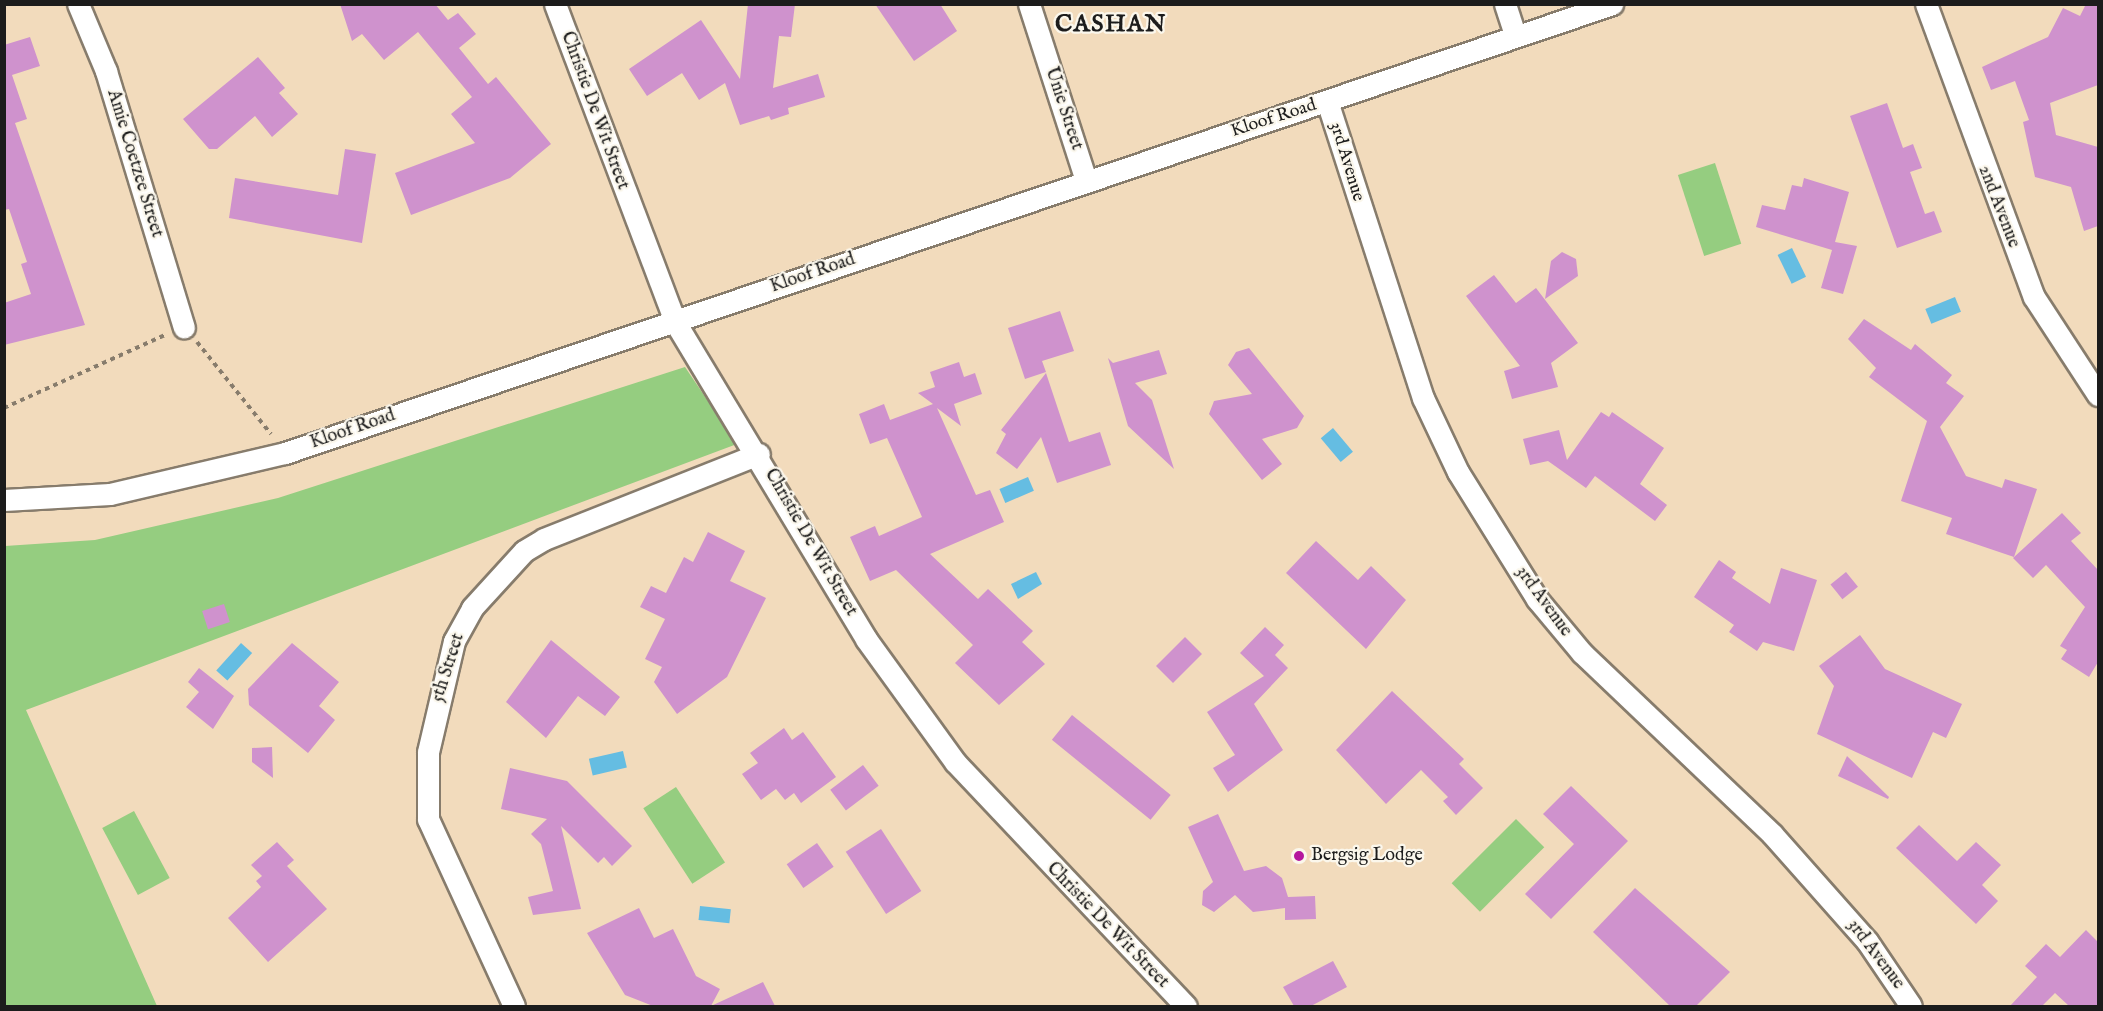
<!DOCTYPE html>
<style>
body{margin:0}
#map{position:relative;width:2103px;height:1011px;overflow:hidden;background:#f2dbbc;font-family:"IM FELL English",serif}
div>[style]{position:absolute}
[style*='--x']{left:calc(var(--x)*1px);top:calc(var(--y)*1px);width:calc(var(--w)*1px);rotate:calc(var(--a)*1deg)}
.green>*{inset:0;background:#95cd80;transform-origin:0 0}
.water>*{inset:0;background:#65bde2;transform-origin:0 0}
.building>*{inset:0;background:#cf92cd;transform-origin:0 0}
.path>*{height:4px;margin-top:-2px;transform-origin:0;background:repeating-linear-gradient(90deg,#877c6c 0 4.5px,transparent 0 9px)}
.roads{filter:drop-shadow(2px 0 #877c6c) drop-shadow(-2px 0 #877c6c) drop-shadow(0 2px #877c6c) drop-shadow(0 -2px #877c6c)}
.street>*{height:21px;margin:-10.5px;padding:0 10.5px;transform-origin:10.5px;border-radius:10.5px;background:#fff}
.dots>*{width:16px;height:16px;translate:-50% -50%;box-sizing:border-box;border:3px solid #fbf7ec;border-radius:50%}
span{translate:-50% -50%;white-space:nowrap;text-align:center;line-height:1.15;-webkit-text-stroke:4.5px #fbf7ec;paint-order:stroke}
.street-label{font-size:18px;color:#1c1c1c}
.poi-label{font-size:18px;color:#1c1c1c}
.left{translate:0 -50%;text-align:left}
.district-label{font-size:24px;color:#1c1c1c;font-weight:700;letter-spacing:1.5px}
.frame{position:absolute;inset:0;border:6px solid #1c1c1c;pointer-events:none}
</style>
<div id="map">
<div class="green">
<i style="left:1715px;top:163px;width:85px;height:39px;rotate:72deg"></i>
<i style="clip-path:polygon(685px 367px,737px 444px,26px 710px,157px 1006px,5px 1006px,5px 546px,95px 540px,278px 498px)"></i>
<i style="left:676px;top:787px;width:90px;height:39px;rotate:57deg"></i>
<i style="left:134px;top:811px;width:76px;height:36px;rotate:62deg"></i>
<i style="left:1516px;top:819px;width:40px;height:91px;rotate:45deg"></i>
</div>
<div class="water">
<i style="left:1792px;top:248px;width:32px;height:16px;rotate:64deg"></i>
<i style="left:1955px;top:297px;width:16px;height:32px;rotate:68deg"></i>
<i style="left:1333px;top:428px;width:31px;height:16px;rotate:50deg"></i>
<i style="left:1028px;top:477px;width:15px;height:31px;rotate:67deg"></i>
<i style="clip-path:polygon(1036px 572px,1042px 584px,1018px 599px,1011px 584px)"></i>
<i style="left:241px;top:643px;width:15px;height:37px;rotate:42deg"></i>
<i style="left:623px;top:751px;width:17px;height:35px;rotate:77deg"></i>
<i style="left:700px;top:906px;width:31px;height:14px;rotate:6deg"></i>
</div>
<div class="building">
<i style="clip-path:polygon(340px 4px,435px 4px,448px 20px,458px 13px,476px 34px,459px 48px,488px 84px,496px 77px,551px 144px,510px 178px,411px 215px,395px 173px,475px 143px,451px 114px,472px 97px,418px 32px,384px 60px,362px 34px,352px 41px)"></i>
<i style="clip-path:polygon(748px 4px,795px 4px,791px 37px,779px 36px,773px 88px,818px 74px,825px 97px,788px 108px,789px 114px,771px 120px,769px 116px,740px 125px,725px 83px,699px 100px,682px 73px,647px 96px,629px 69px,701px 20px,740px 79px)"></i>
<i style="clip-path:polygon(875px 4px,940px 4px,957px 31px,914px 61px)"></i>
<i style="clip-path:polygon(2086px 4px,2098px 4px,2098px 85px,2050px 103px,2056px 135px,2098px 147px,2098px 226px,2084px 231px,2071px 187px,2035px 177px,2023px 122px,2029px 120px,2015px 81px,1991px 90px,1982px 67px,2048px 37px,2063px 8px,2080px 16px)"></i>
<i style="clip-path:polygon(30px 37px,40px 66px,12px 75px,27px 119px,15px 123px,85px 325px,4px 345px,4px 303px,31px 294px,21px 264px,27px 262px,9px 209px,4px 210px,4px 45px)"></i>
<i style="clip-path:polygon(258px 57px,285px 88px,279px 93px,298px 114px,272px 137px,255px 116px,217px 149px,209px 149px,183px 119px)"></i>
<i style="clip-path:polygon(1887px 103px,1903px 148px,1913px 144px,1922px 168px,1910px 172px,1925px 214px,1934px 211px,1942px 232px,1897px 248px,1850px 116px)"></i>
<i style="clip-path:polygon(345px 149px,376px 154px,362px 243px,229px 218px,235px 178px,338px 195px)"></i>
<i style="clip-path:polygon(1804px 178px,1849px 192px,1835px 242px,1857px 246px,1843px 294px,1821px 288px,1832px 250px,1756px 227px,1762px 205px,1785px 210px,1792px 185px,1802px 187px)"></i>
<i style="clip-path:polygon(1562px 252px,1576px 259px,1578px 276px,1545px 299px,1551px 261px)"></i>
<i style="clip-path:polygon(1494px 275px,1516px 303px,1536px 288px,1578px 343px,1551px 363px,1558px 387px,1512px 399px,1504px 371px,1520px 366px,1466px 296px)"></i>
<i style="clip-path:polygon(1060px 311px,1074px 351px,1042px 361px,1046px 372px,1025px 379px,1008px 328px)"></i>
<i style="clip-path:polygon(1864px 319px,1911px 350px,1915px 344px,1952px 375px,1946px 383px,1964px 396px,1940px 427px,1966px 476px,2002px 488px,2005px 479px,2037px 489px,2014px 557px,1946px 534px,1952px 518px,1901px 501px,1927px 421px,1869px 377px,1876px 368px,1848px 339px)"></i>
<i style="clip-path:polygon(1249px 348px,1304px 416px,1297px 428px,1262px 439px,1282px 464px,1262px 480px,1209px 414px,1214px 401px,1252px 394px,1228px 365px,1236px 352px)"></i>
<i style="clip-path:polygon(1159px 350px,1167px 374px,1135px 383px,1152px 400px,1174px 469px,1128px 426px,1108px 358px,1113px 363px)"></i>
<i style="clip-path:polygon(959px 362px,964px 377px,975px 373px,982px 394px,954px 404px,961px 426px,937px 408px,976px 495px,990px 490px,1004px 522px,930px 554px,978px 599px,988px 589px,1033px 631px,1022px 642px,1045px 664px,999px 705px,955px 663px,973px 645px,896px 570px,870px 581px,850px 537px,875px 526px,879px 536px,922px 517px,887px 438px,870px 444px,859px 414px,884px 404px,890px 420px,933px 404px,918px 393px,935px 387px,930px 372px)"></i>
<i style="clip-path:polygon(1046px 373px,1069px 442px,1100px 432px,1111px 465px,1057px 483px,1041px 437px,1017px 469px,996px 453px,1006px 434px,1001px 430px)"></i>
<i style="clip-path:polygon(1601px 412px,1609px 417px,1612px 412px,1664px 448px,1640px 484px,1667px 505px,1655px 521px,1595px 476px,1586px 488px,1548px 461px,1530px 465px,1523px 439px,1559px 430px,1567px 460px)"></i>
<i style="clip-path:polygon(2062px 513px,2081px 533px,2071px 541px,2098px 570px,2098px 662px,2089px 677px,2061px 659px,2067px 650px,2060px 646px,2085px 607px,2046px 565px,2033px 578px,2013px 558px)"></i>
<i style="clip-path:polygon(708px 532px,745px 551px,730px 581px,766px 598px,727px 677px,677px 714px,654px 682px,662px 667px,645px 659px,665px 619px,640px 607px,651px 586px,666px 593px,684px 557px,693px 562px)"></i>
<i style="clip-path:polygon(1316px 541px,1358px 580px,1371px 566px,1406px 600px,1366px 649px,1286px 573px)"></i>
<i style="clip-path:polygon(1719px 560px,1736px 572px,1732px 578px,1770px 604px,1781px 568px,1817px 580px,1794px 651px,1763px 642px,1757px 651px,1729px 632px,1734px 625px,1694px 597px)"></i>
<i style="left:1846px;top:572px;width:19px;height:20px;rotate:51deg"></i>
<i style="left:224px;top:604px;width:19px;height:23px;rotate:72deg"></i>
<i style="clip-path:polygon(1265px 627px,1284px 645px,1275px 655px,1288px 668px,1254px 704px,1283px 750px,1228px 792px,1213px 768px,1235px 755px,1207px 712px,1264px 676px,1240px 653px)"></i>
<i style="clip-path:polygon(1860px 635px,1885px 669px,1962px 704px,1946px 738px,1933px 732px,1912px 778px,1817px 734px,1834px 686px,1819px 666px)"></i>
<i style="left:1185px;top:637px;width:24px;height:41px;rotate:45deg"></i>
<i style="clip-path:polygon(551px 640px,620px 697px,605px 716px,578px 696px,546px 738px,506px 702px)"></i>
<i style="clip-path:polygon(292px 643px,339px 682px,319px 706px,335px 720px,308px 753px,249px 705px,248px 689px)"></i>
<i style="clip-path:polygon(199px 668px,234px 696px,213px 729px,186px 707px,199px 692px,188px 682px)"></i>
<i style="clip-path:polygon(1392px 691px,1464px 759px,1459px 764px,1483px 788px,1456px 815px,1443px 801px,1448px 797px,1421px 770px,1386px 804px,1336px 750px)"></i>
<i style="left:1072px;top:715px;width:127px;height:32px;rotate:39deg"></i>
<i style="clip-path:polygon(784px 728px,792px 740px,803px 732px,836px 777px,801px 803px,794px 793px,785px 800px,776px 789px,761px 800px,742px 774px,758px 763px,750px 753px)"></i>
<i style="clip-path:polygon(272px 747px,273px 778px,252px 762px,252px 748px)"></i>
<i style="clip-path:polygon(1847px 756px,1889px 797px,1888px 799px,1838px 776px)"></i>
<i style="left:863px;top:765px;width:26px;height:41px;rotate:53deg"></i>
<i style="clip-path:polygon(510px 768px,567px 781px,632px 846px,612px 866px,604px 857px,598px 863px,561px 826px,581px 909px,533px 915px,528px 897px,553px 891px,541px 844px,531px 834px,547px 819px,501px 809px)"></i>
<i style="clip-path:polygon(1571px 786px,1628px 841px,1551px 919px,1525px 894px,1574px 844px,1543px 814px)"></i>
<i style="clip-path:polygon(1218px 814px,1244px 871px,1266px 866px,1282px 878px,1288px 897px,1315px 896px,1316px 919px,1285px 920px,1285px 908px,1253px 912px,1235px 895px,1214px 912px,1202px 905px,1203px 891px,1213px 882px,1188px 827px)"></i>
<i style="clip-path:polygon(1919px 825px,1957px 861px,1976px 842px,2001px 865px,1982px 885px,1998px 901px,1976px 924px,1896px 848px)"></i>
<i style="left:881px;top:829px;width:74px;height:42px;rotate:57deg"></i>
<i style="clip-path:polygon(277px 842px,294px 860px,287px 866px,327px 909px,268px 962px,228px 918px,261px 887px,256px 881px,262px 876px,251px 865px)"></i>
<i style="left:817px;top:843px;width:29px;height:37px;rotate:55deg"></i>
<i style="clip-path:polygon(1635px 888px,1730px 972px,1696px 1006px,1670px 1006px,1593px 932px)"></i>
<i style="clip-path:polygon(639px 908px,654px 938px,673px 929px,696px 976px,720px 989px,711px 1006px,763px 982px,775px 1006px,653px 1006px,625px 995px,587px 933px)"></i>
<i style="clip-path:polygon(2086px 930px,2098px 942px,2098px 1006px,2069px 1006px,2055px 993px,2042px 1006px,2010px 1006px,2037px 977px,2025px 966px,2046px 944px,2060px 957px)"></i>
<i style="clip-path:polygon(1333px 961px,1347px 987px,1311px 1006px,1294px 1006px,1283px 987px)"></i>
</div>
<div class="path">
<i style="--x:197;--y:342;--w:118;--a:51.2"></i>
<i style="--x:4;--y:408;--w:177;--a:-24.4"></i>
</div>
<div class="roads">
<div class="street">
<i style="--x:78;--y:4;--w:73;--a:67.3"></i>
<i style="--x:106;--y:71;--w:268;--a:73.1"></i>
<i style="--x:555;--y:4;--w:340;--a:69.3"></i>
<i style="--x:675;--y:322;--w:370;--a:58.9"></i>
<i style="--x:866;--y:639;--w:152;--a:54.1"></i>
<i style="--x:955;--y:762;--w:336;--a:46.6"></i>
<i style="--x:1029;--y:4;--w:185;--a:72.1"></i>
<i style="--x:1505;--y:4;--w:33;--a:72"></i>
<i style="--x:1926;--y:4;--w:312;--a:69.8"></i>
<i style="--x:2034;--y:297;--w:117;--a:56.9"></i>
<i style="--x:1327;--y:101;--w:312;--a:72.1"></i>
<i style="--x:1423;--y:398;--w:82;--a:64.7"></i>
<i style="--x:1458;--y:472;--w:150;--a:58.1"></i>
<i style="--x:1537;--y:599;--w:70;--a:50.2"></i>
<i style="--x:1582;--y:653;--w:262;--a:43.6"></i>
<i style="--x:1772;--y:834;--w:143;--a:48.4"></i>
<i style="--x:1867;--y:941;--w:78;--a:55.9"></i>
<i style="--x:4;--y:500;--w:106;--a:-3.2"></i>
<i style="--x:110;--y:494;--w:180;--a:-13.2"></i>
<i style="--x:285;--y:453;--w:1401;--a:-18.69"></i>
<i style="--x:514;--y:1006;--w:206;--a:-114.7"></i>
<i style="--x:428;--y:819;--w:67;--a:-90"></i>
<i style="--x:428;--y:752;--w:114;--a:-76.8"></i>
<i style="--x:454;--y:641;--w:38;--a:-61"></i>
<i style="--x:472;--y:608;--w:77;--a:-47.6"></i>
<i style="--x:524;--y:551;--w:23;--a:-31"></i>
<i style="--x:544;--y:539;--w:231;--a:-21.6"></i>
</div>
</div>
<div class="dots">
<i style="left:1299px;top:856px;background:#b5179e"></i>
</div>
<div class="street-label">
<span style="left:1063px;top:109px;rotate:72deg">Unie Street</span>
<span style="left:594px;top:111px;rotate:70deg">Christie De Wit Street</span>
<span style="left:1274px;top:119px;rotate:-18deg">Kloof Road</span>
<span style="left:1346px;top:162px;rotate:73deg">3rd Avenue</span>
<span style="left:134px;top:164px;rotate:73deg">Amie Coetzee Street</span>
<span style="left:1998px;top:207px;rotate:69deg">2nd Avenue</span>
<span style="left:813px;top:274px;rotate:-19deg">Kloof Road</span>
<span style="left:353px;top:430px;rotate:-19deg">Kloof Road</span>
<span style="left:810px;top:543px;rotate:60deg">Christie De Wit Street</span>
<span style="left:1543px;top:602px;rotate:54deg">3rd Avenue</span>
<span style="left:449px;top:668px;rotate:-72deg">5th Street</span>
<span style="left:1107px;top:926px;rotate:46deg">Christie De Wit Street</span>
<span style="left:1875px;top:955px;rotate:53deg">3rd Avenue</span>
</div>
<div class="poi-label">
<span class="left" style="left:1311px;top:856px">Bergsig Lodge</span>
</div>
<div class="district-label">
<span style="left:1111px;top:25px">CASHAN</span>
</div>
<div class="frame"></div>
</div>
